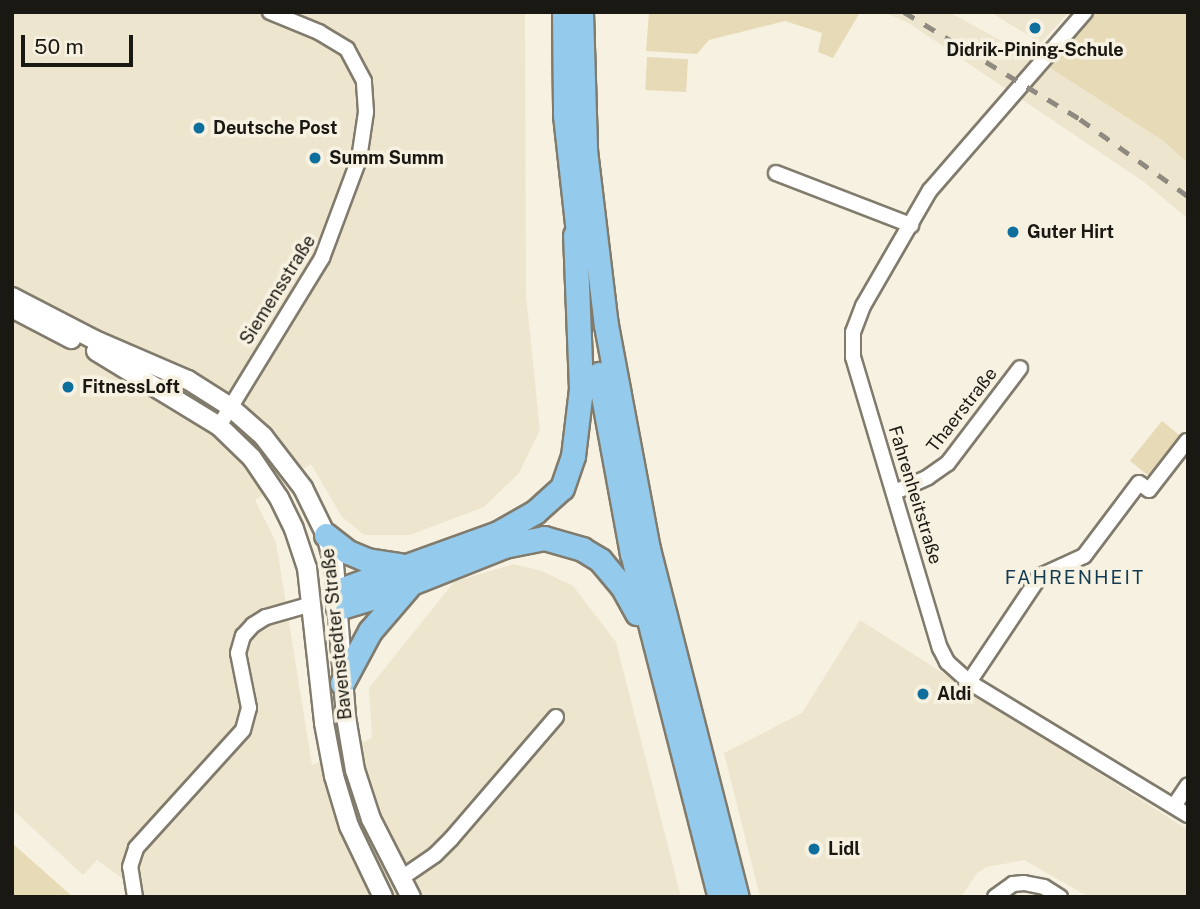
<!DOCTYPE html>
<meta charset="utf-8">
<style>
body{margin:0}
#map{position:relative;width:1200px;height:909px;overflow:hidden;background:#f7f1e1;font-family:"Public Sans",sans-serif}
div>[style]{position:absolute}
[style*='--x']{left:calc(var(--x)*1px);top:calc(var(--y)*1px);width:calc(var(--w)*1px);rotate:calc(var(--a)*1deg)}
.built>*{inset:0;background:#eee5ce}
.green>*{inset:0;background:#e7dab7;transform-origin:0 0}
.roads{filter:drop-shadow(2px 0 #807b6c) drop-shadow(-2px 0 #807b6c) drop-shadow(0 2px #807b6c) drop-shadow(0 -2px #807b6c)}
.minor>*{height:14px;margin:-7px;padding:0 7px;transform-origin:7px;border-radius:7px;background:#fff}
.tertiary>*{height:18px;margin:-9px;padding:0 9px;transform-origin:9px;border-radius:9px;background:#fff}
.trunk>*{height:23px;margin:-11.5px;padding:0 11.5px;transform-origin:11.5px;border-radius:11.5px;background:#94caec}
.rail>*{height:4.5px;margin-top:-2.25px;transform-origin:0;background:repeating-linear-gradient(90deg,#8e8a7f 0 12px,transparent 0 24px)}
.dots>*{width:19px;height:19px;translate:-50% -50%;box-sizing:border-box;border:4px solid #f7f1e1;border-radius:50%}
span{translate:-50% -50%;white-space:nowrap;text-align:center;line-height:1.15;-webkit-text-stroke:7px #f7f1e1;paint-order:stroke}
.poi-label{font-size:18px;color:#1a1812;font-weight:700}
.left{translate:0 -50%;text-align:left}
.street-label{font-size:18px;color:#1a1812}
.neighbourhood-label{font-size:19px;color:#123a51;letter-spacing:2px}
.frame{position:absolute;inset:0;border:14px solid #1a1812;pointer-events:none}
.scale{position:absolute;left:21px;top:35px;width:112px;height:32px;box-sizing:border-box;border:4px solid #1a1812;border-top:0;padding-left:9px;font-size:21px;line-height:24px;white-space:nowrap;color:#1a1812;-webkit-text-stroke:5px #f7f1e1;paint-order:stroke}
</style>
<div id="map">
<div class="built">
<i style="clip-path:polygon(12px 12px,525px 12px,526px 295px,540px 430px,519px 473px,484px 507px,410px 535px,364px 535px,342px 517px,311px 464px,255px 500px,276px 542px,312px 765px,372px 738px,369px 688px,454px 582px,513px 564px,542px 571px,573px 586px,616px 642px,681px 897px,148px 897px,97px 860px,83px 875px,12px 809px)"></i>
<i style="clip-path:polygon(884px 12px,949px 12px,1047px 66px,1162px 140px,1188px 163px,1188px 219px,1144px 182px,910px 24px)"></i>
<i style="clip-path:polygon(990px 12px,1069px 12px,1041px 43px)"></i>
<i style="clip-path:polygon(860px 620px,1188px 830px,1188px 897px,1089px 897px,1024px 860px,987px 867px,977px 873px,961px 897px,760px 897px,724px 753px,802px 713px)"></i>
</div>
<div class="green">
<i style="clip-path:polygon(649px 12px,855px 12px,859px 14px,833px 58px,818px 52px,822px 33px,785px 21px,709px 40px,697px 54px,646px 51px)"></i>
<i style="clip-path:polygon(1097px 12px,1188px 12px,1188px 163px,1162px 140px,1047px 66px)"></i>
<i style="left:647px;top:57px;width:41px;height:33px;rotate:3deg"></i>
<i style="left:1162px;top:421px;width:27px;height:51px;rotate:39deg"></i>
<i style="clip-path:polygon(12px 843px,73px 897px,12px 897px)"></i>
</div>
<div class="roads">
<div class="minor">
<i style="--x:1085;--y:12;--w:236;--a:131"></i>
<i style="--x:930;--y:190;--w:134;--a:120"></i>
<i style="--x:863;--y:306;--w:28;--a:111"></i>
<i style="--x:853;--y:332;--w:25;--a:90"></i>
<i style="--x:853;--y:357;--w:304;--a:73.4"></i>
<i style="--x:940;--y:648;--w:16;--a:63"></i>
<i style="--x:947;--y:662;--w:30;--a:42"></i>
<i style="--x:969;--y:682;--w:256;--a:31.3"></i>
<i style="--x:776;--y:173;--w:145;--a:21.1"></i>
<i style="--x:219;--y:426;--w:197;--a:-58.5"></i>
<i style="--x:322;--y:258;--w:106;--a:-69.5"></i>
<i style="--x:359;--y:159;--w:48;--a:-81.5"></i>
<i style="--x:366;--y:112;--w:31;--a:-94"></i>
<i style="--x:364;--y:81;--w:36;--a:-118"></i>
<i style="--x:347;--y:49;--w:33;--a:-149"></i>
<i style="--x:319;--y:32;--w:53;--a:-157.8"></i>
<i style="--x:895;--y:492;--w:36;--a:-24"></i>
<i style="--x:928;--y:477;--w:24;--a:-35"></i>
<i style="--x:948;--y:463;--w:119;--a:-52.8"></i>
<i style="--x:969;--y:682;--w:128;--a:-56.2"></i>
<i style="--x:1040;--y:576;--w:48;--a:-24.4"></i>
<i style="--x:1084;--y:556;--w:91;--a:-53"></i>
<i style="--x:1139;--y:483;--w:12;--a:35"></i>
<i style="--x:1149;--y:490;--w:62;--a:-52.2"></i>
<i style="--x:1174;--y:806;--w:25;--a:-56"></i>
<i style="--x:400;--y:879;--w:42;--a:-34.4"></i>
<i style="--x:435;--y:855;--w:23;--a:-45"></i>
<i style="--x:451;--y:839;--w:161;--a:-49.3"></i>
<i style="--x:135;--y:897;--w:30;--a:-99"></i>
<i style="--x:130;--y:867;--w:20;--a:-72"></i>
<i style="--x:136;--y:848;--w:159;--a:-47.8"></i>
<i style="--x:243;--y:730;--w:23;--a:-75"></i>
<i style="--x:249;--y:708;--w:56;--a:-101.3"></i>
<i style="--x:238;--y:653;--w:18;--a:-74"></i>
<i style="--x:243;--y:636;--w:15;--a:-48"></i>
<i style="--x:253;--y:625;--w:15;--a:-32"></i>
<i style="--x:266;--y:617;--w:48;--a:-15.8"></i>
<i style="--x:995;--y:897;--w:22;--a:-36"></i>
<i style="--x:1013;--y:884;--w:11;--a:-5"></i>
<i style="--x:1024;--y:883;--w:20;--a:11"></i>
<i style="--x:1044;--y:887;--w:19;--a:32"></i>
</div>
<div class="tertiary">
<i style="--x:12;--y:297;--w:93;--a:27.4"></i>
<i style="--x:95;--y:340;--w:101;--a:23.3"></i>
<i style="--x:188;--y:380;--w:49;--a:32.4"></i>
<i style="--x:229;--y:406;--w:45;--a:41.4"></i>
<i style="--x:263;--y:436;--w:66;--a:52.4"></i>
<i style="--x:303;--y:488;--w:52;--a:63.9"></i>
<i style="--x:326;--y:535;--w:30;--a:75"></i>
<i style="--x:334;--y:564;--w:153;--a:85.5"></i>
<i style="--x:346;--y:717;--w:54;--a:80.4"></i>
<i style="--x:355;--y:770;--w:52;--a:71.9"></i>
<i style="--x:371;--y:819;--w:88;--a:62.9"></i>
<i style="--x:12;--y:308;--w:67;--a:27.7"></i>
<i style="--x:96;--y:351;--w:144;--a:31.4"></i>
<i style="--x:219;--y:426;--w:46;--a:44.1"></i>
<i style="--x:252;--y:458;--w:48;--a:56"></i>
<i style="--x:279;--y:498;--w:34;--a:64"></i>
<i style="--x:294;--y:529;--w:41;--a:71.6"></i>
<i style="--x:307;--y:568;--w:156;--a:83.7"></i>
<i style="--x:324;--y:723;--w:54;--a:79.3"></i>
<i style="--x:334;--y:776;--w:52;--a:73.3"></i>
<i style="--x:349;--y:826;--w:79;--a:64.4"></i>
</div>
<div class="trunk">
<i style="--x:564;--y:12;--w:103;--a:89.4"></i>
<i style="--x:565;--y:115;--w:136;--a:83.7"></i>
<i style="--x:581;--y:12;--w:138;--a:88.3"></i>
<i style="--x:585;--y:150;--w:176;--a:83.2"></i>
<i style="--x:606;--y:325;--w:228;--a:79.4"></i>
<i style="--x:648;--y:549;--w:359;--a:75.7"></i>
<i style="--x:599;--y:374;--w:182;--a:79.6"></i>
<i style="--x:632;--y:553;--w:355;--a:75.7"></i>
<i style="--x:326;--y:535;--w:28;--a:38"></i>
<i style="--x:348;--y:552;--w:21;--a:23"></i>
<i style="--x:367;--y:560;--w:33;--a:9"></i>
<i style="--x:337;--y:591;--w:171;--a:-19.8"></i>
<i style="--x:498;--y:533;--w:43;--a:-29.6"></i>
<i style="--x:535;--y:512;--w:36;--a:-42"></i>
<i style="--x:562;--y:488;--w:34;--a:-71"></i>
<i style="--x:573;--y:456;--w:67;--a:-83.2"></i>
<i style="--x:581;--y:389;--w:154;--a:-92.2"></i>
<i style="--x:338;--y:608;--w:45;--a:-16.8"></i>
<i style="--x:381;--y:595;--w:132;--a:-21.7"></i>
<i style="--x:504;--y:546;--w:41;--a:-11.3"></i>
<i style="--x:544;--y:538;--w:40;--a:16"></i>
<i style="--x:582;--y:549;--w:21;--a:31"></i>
<i style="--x:600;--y:560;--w:34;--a:50"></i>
<i style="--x:622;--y:586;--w:31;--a:61"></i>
<i style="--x:342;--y:683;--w:59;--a:-61.7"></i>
<i style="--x:370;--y:631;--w:57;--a:-49.3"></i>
</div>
</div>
<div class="rail">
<i style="--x:904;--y:12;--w:206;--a:31.3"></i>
<i style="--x:1080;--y:119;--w:133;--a:35.5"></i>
</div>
<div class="dots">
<i style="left:1035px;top:28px;background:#0e6f9d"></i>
<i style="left:199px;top:128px;background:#0e6f9d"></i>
<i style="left:315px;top:158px;background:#0e6f9d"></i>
<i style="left:1013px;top:232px;background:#0e6f9d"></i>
<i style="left:68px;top:387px;background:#0e6f9d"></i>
<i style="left:923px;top:694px;background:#0e6f9d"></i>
<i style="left:814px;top:849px;background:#0e6f9d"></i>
</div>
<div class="poi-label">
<span style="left:1035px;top:50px">Didrik-Pining-Schule</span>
<span class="left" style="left:213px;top:128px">Deutsche Post</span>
<span class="left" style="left:329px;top:158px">Summ Summ</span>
<span class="left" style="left:1027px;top:232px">Guter Hirt</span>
<span class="left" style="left:82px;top:387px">FitnessLoft</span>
<span class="left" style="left:937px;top:694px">Aldi</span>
<span class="left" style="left:828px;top:849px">Lidl</span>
</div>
<div class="street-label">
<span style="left:278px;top:290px;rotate:-58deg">Siemensstraße</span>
<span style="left:962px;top:410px;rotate:-52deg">Thaerstraße</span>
<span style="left:915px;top:495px;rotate:73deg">Fahrenheitstraße</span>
<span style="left:337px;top:634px;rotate:-96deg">Bavenstedter Straße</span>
</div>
<div class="neighbourhood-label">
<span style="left:1075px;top:578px">FAHRENHEIT</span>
</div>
<div class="frame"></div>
<div class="scale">50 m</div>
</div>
